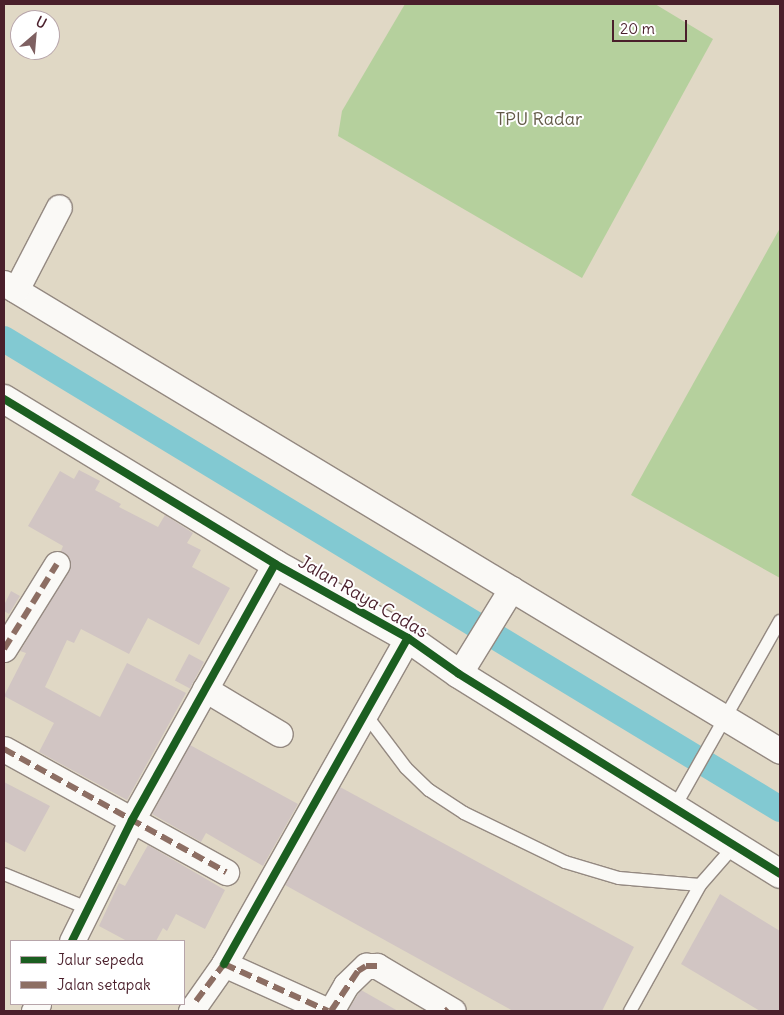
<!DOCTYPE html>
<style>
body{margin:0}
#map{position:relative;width:784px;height:1015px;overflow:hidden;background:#e0d8c5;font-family:Delius,sans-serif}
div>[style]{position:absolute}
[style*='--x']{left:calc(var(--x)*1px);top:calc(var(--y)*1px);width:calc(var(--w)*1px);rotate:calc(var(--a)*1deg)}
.green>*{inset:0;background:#b5d09d}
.canal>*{height:26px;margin:-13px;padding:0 13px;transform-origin:13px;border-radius:13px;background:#82c9d2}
.building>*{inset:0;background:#d1c5c3;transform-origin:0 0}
.roads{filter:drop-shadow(1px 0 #948981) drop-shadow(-1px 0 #948981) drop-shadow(0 1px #948981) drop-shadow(0 -1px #948981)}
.lane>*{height:12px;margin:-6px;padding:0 6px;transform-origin:6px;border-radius:6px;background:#faf9f6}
.street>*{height:25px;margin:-12.5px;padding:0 12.5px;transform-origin:12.5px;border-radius:12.5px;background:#faf9f6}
.secondary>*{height:28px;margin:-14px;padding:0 14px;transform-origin:14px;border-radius:14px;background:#faf9f6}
.quiet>*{height:6px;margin-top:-3px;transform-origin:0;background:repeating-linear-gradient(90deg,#8d6e63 0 12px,transparent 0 18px)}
.cycleway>*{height:8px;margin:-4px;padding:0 4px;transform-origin:4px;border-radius:4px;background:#1b5e20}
span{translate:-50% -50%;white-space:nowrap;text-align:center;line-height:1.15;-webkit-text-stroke:4px #fff;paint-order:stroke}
.park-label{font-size:18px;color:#635a48}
.street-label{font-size:18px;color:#4a1f2b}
.frame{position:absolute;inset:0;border:5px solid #4a1f2b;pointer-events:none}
.legend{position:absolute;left:10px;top:940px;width:175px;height:65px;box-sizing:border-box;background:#fff;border:1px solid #b7a5aa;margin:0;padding:6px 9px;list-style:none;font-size:15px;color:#4a1f2b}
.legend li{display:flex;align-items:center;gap:10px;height:25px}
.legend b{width:25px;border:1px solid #b7a5aa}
.north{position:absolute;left:10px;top:10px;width:50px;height:50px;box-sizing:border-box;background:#fff;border:1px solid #b7a5aa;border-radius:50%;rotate:27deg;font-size:14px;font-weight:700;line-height:20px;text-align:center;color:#4a1f2b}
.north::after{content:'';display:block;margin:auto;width:18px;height:22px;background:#7e6061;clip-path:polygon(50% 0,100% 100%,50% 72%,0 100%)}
.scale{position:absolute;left:612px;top:20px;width:75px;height:22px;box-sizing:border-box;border:2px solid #4a1f2b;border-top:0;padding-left:6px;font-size:15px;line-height:18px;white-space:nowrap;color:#4a1f2b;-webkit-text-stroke:4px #fff;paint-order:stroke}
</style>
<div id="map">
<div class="green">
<i style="clip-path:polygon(405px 4px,655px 4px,713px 39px,582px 278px,338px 136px,342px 111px)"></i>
<i style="clip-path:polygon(780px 228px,780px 578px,631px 495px)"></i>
</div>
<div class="canal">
<i style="--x:4;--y:339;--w:907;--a:31.2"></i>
</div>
<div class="building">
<i style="clip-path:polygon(79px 470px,100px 481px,95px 490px,121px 504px,119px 507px,158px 527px,165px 515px,193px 533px,187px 543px,201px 550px,192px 567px,230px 588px,199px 645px,148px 618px,129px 654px,81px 629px,74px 643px,67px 640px,45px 687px,100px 717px,127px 663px,186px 693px,127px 800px,39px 752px,54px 723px,4px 696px,26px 653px,20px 651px,22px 648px,71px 565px,69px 557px,61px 551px,63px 546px,28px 526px,60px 471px,74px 479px)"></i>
<i style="clip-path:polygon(11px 591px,20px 596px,9px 614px,4px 611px,4px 605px)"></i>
<i style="left:189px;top:654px;width:17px;height:30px;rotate:28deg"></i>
<i style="clip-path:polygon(190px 745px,298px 804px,263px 866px,206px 833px,201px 842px,152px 814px)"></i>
<i style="clip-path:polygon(4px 782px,50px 806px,25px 852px,4px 841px)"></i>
<i style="clip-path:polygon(340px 787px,634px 947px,602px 1011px,513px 1011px,285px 885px)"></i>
<i style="clip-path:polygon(148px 845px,225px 890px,205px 929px,176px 914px,167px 931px,163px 928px,156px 941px,127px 941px,99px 926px,119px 883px,125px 886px)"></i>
<i style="clip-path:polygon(720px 894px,780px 931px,780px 1011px,760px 1011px,681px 964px)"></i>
<i style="clip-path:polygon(361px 990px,398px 1011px,347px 1011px)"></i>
</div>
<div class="roads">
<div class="lane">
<i style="--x:366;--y:715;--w:66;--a:53"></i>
<i style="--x:406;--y:768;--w:32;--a:44"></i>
<i style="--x:429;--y:790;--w:42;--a:33.3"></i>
<i style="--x:464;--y:813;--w:112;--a:25.9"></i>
<i style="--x:565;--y:862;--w:56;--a:16.5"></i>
<i style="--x:619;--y:878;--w:81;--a:4.9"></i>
<i style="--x:700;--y:885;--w:53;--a:-48.8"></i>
<i style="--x:674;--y:808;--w:215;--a:-60.5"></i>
<i style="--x:4;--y:874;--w:90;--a:22.3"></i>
<i style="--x:630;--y:1011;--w:144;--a:-60.9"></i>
</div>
<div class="street">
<i style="--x:4;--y:283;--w:906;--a:31.09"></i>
<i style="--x:16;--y:290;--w:93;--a:-62.6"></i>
<i style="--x:4;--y:649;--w:100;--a:-58.1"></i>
<i style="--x:459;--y:674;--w:100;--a:-58.5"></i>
<i style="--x:205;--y:689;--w:87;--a:31"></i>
<i style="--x:4;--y:749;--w:254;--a:29"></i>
<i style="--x:72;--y:941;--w:135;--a:-63.6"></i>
<i style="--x:132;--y:820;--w:293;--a:-60.8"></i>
<i style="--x:224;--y:964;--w:374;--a:-60.6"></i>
<i style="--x:34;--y:1011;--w:8;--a:-60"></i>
<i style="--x:191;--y:1011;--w:57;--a:-54.9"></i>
<i style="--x:224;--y:964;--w:114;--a:24.3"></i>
<i style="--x:331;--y:1011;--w:30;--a:-60"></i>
<i style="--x:346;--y:985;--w:28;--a:-44"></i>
<i style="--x:366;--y:966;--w:11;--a:0"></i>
<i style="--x:377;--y:966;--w:88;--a:30.6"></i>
</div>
<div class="secondary">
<i style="--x:4;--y:399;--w:317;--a:31.3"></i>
<i style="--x:275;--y:564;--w:152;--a:29.1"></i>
<i style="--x:408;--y:638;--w:62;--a:35.2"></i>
<i style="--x:459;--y:674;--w:378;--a:31.9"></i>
</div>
</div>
<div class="quiet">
<i style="--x:4;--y:649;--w:100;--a:-58.1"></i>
<i style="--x:4;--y:749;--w:254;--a:29"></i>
<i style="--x:196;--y:1001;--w:46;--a:-52.9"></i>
<i style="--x:224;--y:964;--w:114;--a:24.3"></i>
<i style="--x:331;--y:1011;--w:48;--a:-56"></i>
<i style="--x:358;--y:971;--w:9;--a:-32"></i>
<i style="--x:366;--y:966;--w:11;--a:0"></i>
<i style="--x:446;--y:1011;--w:3;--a:-45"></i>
</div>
<div class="cycleway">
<i style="--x:4;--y:399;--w:317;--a:31.3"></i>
<i style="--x:275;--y:564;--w:152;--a:29.1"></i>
<i style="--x:408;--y:638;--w:62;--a:35.2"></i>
<i style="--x:459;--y:674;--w:378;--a:31.9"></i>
<i style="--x:72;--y:941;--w:135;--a:-63.6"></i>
<i style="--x:132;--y:820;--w:293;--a:-60.8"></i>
<i style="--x:224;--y:964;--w:374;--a:-60.6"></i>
</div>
<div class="park-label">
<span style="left:539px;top:119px">TPU Radar</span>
</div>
<div class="street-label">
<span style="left:363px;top:597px;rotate:30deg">Jalan Raya Cadas</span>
</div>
<div class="frame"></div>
<ul class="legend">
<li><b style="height:6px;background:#1b5e20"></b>Jalur sepeda</li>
<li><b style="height:6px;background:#8d6e63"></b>Jalan setapak</li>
</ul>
<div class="north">U</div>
<div class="scale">20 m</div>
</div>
